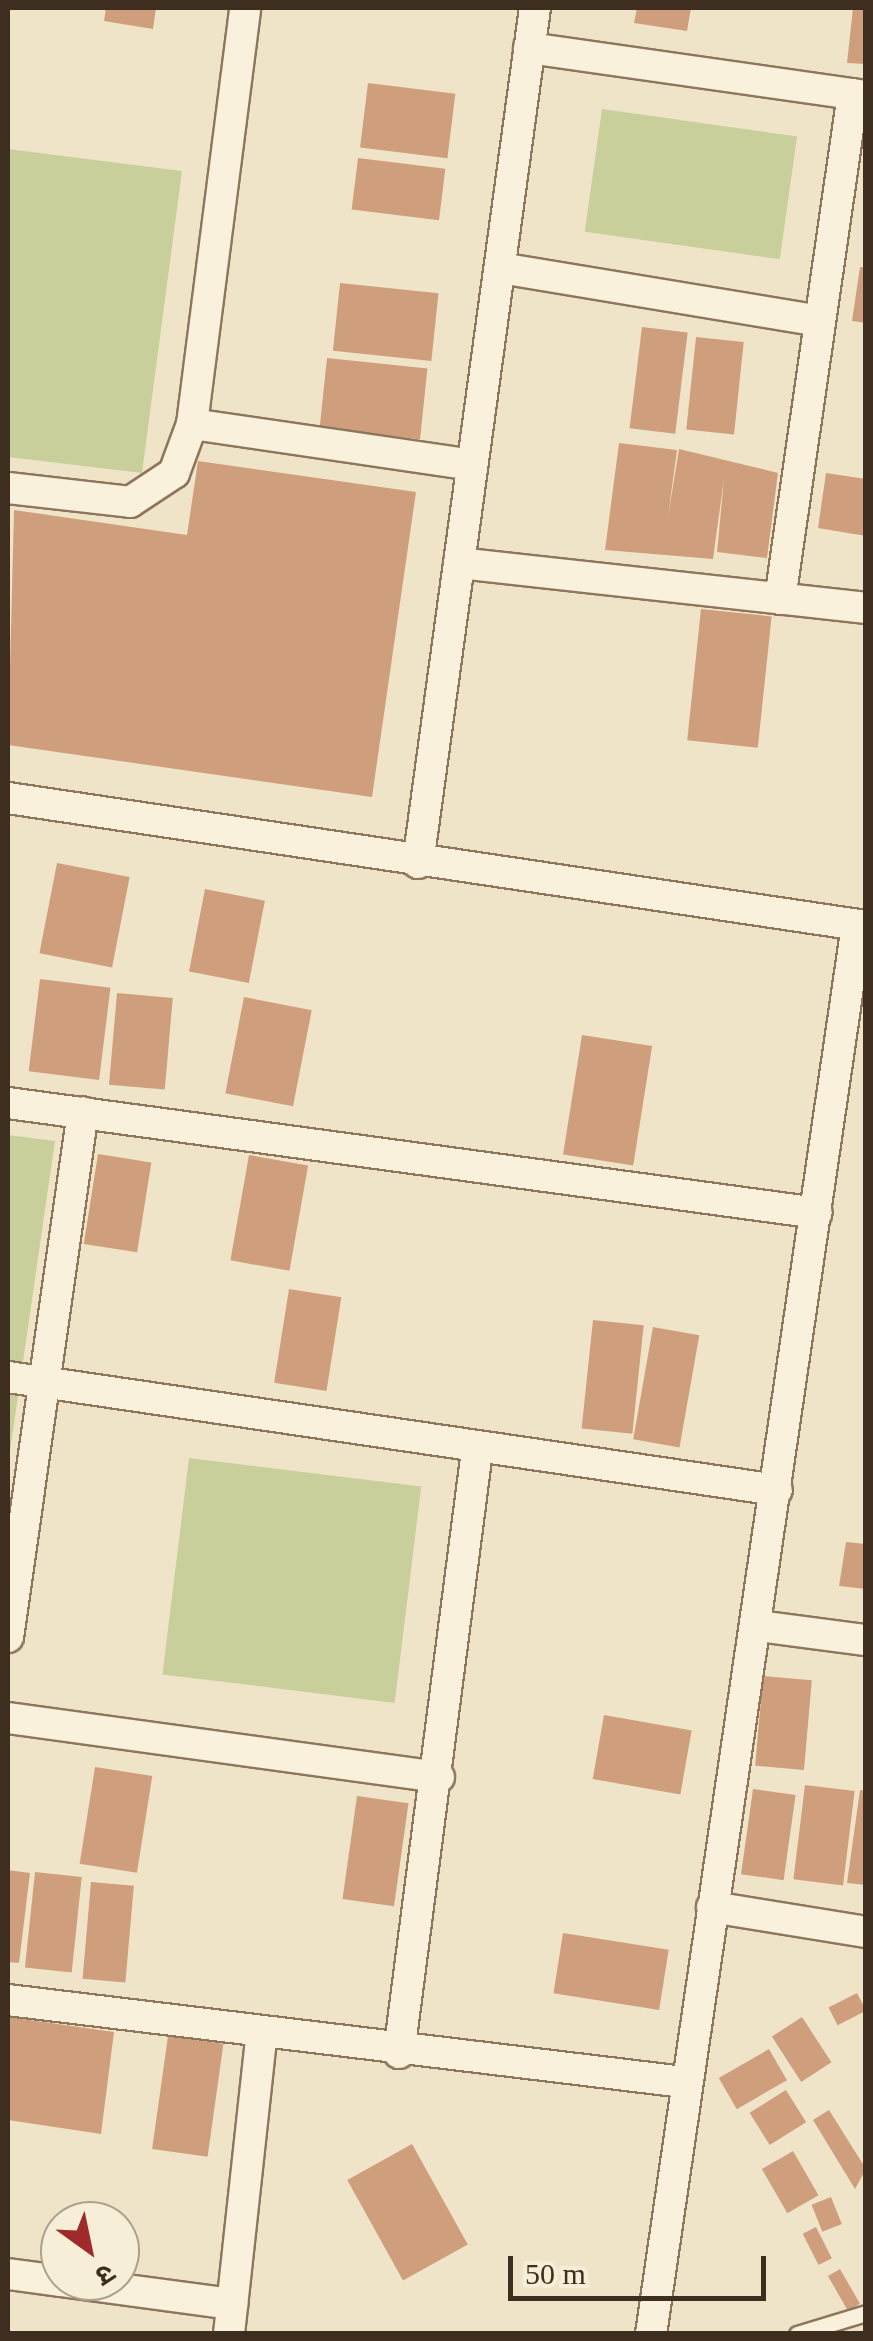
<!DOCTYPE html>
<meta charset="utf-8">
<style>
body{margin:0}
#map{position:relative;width:873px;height:2341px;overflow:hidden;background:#f0e4c8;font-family:"Times New Roman","Noto Sans Devanagari",serif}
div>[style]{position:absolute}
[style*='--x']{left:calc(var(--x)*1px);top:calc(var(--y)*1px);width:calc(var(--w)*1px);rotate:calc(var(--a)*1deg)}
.green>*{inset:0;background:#c9cf9b;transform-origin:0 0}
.building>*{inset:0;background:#cf9f7d;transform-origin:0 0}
.roads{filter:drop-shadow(2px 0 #8d765c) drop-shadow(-2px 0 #8d765c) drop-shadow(0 2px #8d765c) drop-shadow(0 -2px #8d765c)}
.lane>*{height:15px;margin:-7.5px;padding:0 7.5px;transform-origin:7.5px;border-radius:7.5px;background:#faf1dc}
.street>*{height:30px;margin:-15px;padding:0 15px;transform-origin:15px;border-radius:15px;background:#faf1dc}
span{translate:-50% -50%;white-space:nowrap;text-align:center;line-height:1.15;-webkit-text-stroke:9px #f7eed8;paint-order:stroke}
.frame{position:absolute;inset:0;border:10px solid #3d2e20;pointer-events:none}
.north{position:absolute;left:40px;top:2201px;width:100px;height:100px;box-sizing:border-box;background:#f7eed8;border:2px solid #ada18e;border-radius:50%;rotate:147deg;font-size:28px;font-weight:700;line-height:40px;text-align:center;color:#3d2e20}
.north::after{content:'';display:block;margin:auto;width:35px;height:45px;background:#9e2a2b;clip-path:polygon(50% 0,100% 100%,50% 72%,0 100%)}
.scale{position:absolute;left:508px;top:2256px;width:258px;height:45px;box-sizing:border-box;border:5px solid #3d2e20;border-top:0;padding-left:12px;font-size:30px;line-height:35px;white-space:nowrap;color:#3d2e20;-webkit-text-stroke:8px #f7eed8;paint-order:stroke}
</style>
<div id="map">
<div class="green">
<i style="left:602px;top:109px;width:197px;height:124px;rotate:8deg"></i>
<i style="clip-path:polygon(8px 149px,182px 171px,142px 473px,8px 457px)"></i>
<i style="clip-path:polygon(8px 1135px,55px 1141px,8px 1465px)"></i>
<i style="left:189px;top:1458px;width:234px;height:218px;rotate:7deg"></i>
</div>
<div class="building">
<i style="clip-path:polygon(106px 8px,156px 8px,153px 29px,104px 21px)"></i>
<i style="clip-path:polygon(637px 8px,691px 8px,687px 31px,634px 23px)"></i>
<i style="clip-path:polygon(853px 8px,866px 8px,866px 64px,847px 63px)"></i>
<i style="left:368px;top:83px;width:88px;height:65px;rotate:7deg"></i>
<i style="left:358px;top:158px;width:88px;height:52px;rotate:7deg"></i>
<i style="clip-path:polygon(860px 267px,866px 268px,866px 323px,852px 321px)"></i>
<i style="left:340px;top:283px;width:99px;height:68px;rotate:6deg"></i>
<i style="left:642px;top:327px;width:46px;height:102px;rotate:7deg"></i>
<i style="left:696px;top:337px;width:48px;height:93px;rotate:6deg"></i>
<i style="left:327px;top:358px;width:101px;height:71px;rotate:6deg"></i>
<i style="clip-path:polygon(619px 443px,677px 450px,668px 517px,679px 449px,778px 473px,767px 558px,717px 552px,724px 479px,713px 559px,605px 550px)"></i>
<i style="clip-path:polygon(198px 461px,416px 492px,372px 797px,8px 745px,14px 510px,187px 535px)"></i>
<i style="clip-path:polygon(826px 473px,866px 479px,866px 536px,818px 528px)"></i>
<i style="left:701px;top:609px;width:71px;height:132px;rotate:6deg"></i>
<i style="left:57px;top:863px;width:74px;height:92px;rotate:11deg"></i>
<i style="left:205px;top:889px;width:61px;height:84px;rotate:11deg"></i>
<i style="left:40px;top:979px;width:71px;height:93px;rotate:7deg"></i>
<i style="left:117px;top:993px;width:56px;height:92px;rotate:5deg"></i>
<i style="left:244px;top:997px;width:69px;height:98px;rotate:11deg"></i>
<i style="left:582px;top:1035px;width:71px;height:121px;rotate:9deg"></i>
<i style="left:98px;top:1154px;width:54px;height:91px;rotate:9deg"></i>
<i style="left:249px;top:1155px;width:60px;height:107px;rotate:10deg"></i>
<i style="left:289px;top:1289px;width:53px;height:95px;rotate:9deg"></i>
<i style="left:593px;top:1320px;width:51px;height:109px;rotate:6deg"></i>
<i style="left:653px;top:1327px;width:47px;height:114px;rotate:10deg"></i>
<i style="clip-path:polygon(846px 1542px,866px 1544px,866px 1589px,839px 1586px)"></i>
<i style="left:763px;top:1676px;width:49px;height:90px;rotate:5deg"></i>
<i style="left:604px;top:1715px;width:89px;height:65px;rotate:10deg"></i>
<i style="left:95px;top:1767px;width:58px;height:98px;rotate:9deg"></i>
<i style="left:805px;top:1785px;width:50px;height:95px;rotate:7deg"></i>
<i style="left:753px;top:1789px;width:43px;height:86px;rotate:8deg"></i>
<i style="clip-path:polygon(860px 1790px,866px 1791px,866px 1885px,847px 1883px)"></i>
<i style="left:357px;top:1796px;width:52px;height:104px;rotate:8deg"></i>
<i style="clip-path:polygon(8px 1870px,30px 1873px,19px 1963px,8px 1962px)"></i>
<i style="left:35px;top:1872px;width:47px;height:96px;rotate:6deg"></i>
<i style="left:91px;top:1882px;width:43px;height:97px;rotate:5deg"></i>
<i style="left:563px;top:1933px;width:107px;height:61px;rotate:9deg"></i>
<i style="left:857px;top:1993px;width:20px;height:32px;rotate:63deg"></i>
<i style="clip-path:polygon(9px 2017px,114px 2032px,101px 2134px,8px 2120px)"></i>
<i style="left:802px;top:2017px;width:54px;height:36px;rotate:57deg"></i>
<i style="left:168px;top:2036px;width:56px;height:114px;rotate:8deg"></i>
<i style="left:769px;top:2049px;width:36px;height:58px;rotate:60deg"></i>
<i style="left:786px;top:2090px;width:38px;height:43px;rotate:58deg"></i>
<i style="clip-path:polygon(829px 2110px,866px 2169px,855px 2189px,813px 2120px)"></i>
<i style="left:412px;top:2144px;width:115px;height:74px;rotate:61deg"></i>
<i style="left:793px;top:2151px;width:51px;height:36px;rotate:60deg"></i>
<i style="left:831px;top:2197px;width:29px;height:21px;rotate:68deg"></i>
<i style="left:816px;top:2227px;width:35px;height:15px;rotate:63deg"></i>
<i style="left:840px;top:2269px;width:40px;height:14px;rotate:60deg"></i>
</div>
<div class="roads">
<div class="lane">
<i style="--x:797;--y:2334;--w:72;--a:-16.9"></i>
</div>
<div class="street">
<i style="--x:529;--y:48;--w:340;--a:8.1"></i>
<i style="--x:500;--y:268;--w:324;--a:9.4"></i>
<i style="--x:192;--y:424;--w:419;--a:-82.7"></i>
<i style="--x:8;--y:488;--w:123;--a:6.5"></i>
<i style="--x:130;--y:502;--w:53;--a:-33.4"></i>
<i style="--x:174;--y:473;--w:52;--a:-69.8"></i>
<i style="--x:192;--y:424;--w:283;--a:8.3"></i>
<i style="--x:459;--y:563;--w:409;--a:6.3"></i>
<i style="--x:780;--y:599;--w:510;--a:-81.77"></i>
<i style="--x:8;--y:798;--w:867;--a:8.49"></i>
<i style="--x:418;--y:863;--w:863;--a:-82.21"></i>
<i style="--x:8;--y:1103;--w:816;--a:7.74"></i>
<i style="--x:8;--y:1377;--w:777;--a:8.36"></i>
<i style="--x:759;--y:1626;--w:108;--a:7.5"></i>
<i style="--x:8;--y:1637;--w:530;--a:-81.87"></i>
<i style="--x:8;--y:1718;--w:435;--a:7.8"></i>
<i style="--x:712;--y:1907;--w:156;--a:9.2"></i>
<i style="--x:8;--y:2000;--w:681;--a:6.92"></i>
<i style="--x:399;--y:2053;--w:607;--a:-82.62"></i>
<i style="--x:8;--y:2274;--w:52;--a:7.7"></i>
<i style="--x:60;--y:2281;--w:174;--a:7.6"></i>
<i style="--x:229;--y:2334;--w:304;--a:-83.8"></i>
<i style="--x:651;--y:2334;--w:1424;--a:-81.68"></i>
</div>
</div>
<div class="frame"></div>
<div class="north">उ</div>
<div class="scale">50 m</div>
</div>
